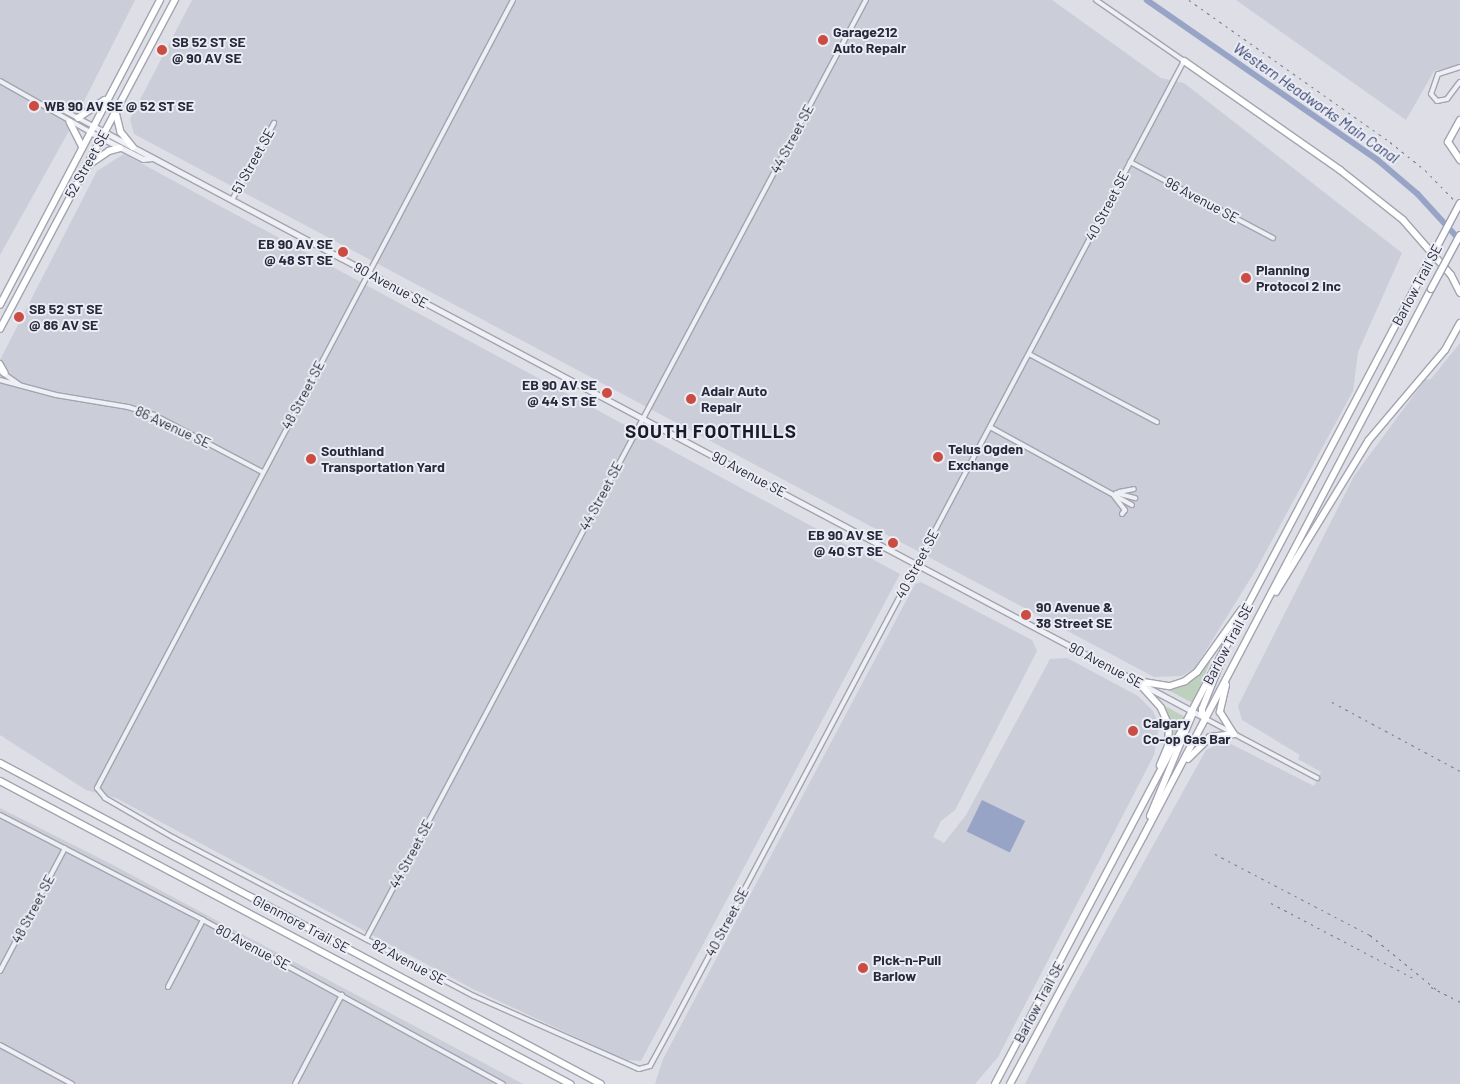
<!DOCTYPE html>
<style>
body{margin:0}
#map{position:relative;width:1460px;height:1084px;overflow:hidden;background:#dddee6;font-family:Barlow,sans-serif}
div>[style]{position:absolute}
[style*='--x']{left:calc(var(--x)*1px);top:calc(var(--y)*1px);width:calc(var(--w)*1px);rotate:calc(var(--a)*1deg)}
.built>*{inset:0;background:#cbcdd8}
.green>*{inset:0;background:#bed0be}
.water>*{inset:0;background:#98a4c6;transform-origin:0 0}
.canal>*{height:5.5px;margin:-2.75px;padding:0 2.75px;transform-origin:2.75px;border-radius:2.75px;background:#98a4c6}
.roads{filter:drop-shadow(1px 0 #a3a4b0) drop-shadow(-1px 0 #a3a4b0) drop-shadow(0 1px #a3a4b0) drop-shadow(0 -1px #a3a4b0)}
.minor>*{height:4px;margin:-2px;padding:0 2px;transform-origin:2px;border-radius:2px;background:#eff0f5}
.tertiary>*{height:5px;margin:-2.5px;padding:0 2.5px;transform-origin:2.5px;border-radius:2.5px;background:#eff0f5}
.secondary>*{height:5.5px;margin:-2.75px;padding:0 2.75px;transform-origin:2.75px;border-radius:2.75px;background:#fff}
.primary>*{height:6px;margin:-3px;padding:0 3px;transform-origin:3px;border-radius:3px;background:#fff}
.rail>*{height:1px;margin-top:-0.5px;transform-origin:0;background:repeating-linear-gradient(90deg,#777a8f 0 2.5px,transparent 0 7.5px)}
.bridges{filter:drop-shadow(1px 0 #9ca0b2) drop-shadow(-1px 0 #9ca0b2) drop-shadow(0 1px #9ca0b2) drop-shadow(0 -1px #9ca0b2)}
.primary-bridge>*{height:6px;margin:-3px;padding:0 3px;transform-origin:3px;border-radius:3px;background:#fff}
.dots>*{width:14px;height:14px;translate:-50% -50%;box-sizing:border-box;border:2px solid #ecedf4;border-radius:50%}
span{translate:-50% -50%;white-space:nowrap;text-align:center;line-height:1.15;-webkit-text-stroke:4px #ecedf4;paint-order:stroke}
.poi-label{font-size:14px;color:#272a3c;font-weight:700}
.left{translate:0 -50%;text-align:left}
.right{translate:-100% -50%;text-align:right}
.street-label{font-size:14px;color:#272a3c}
.water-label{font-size:15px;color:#32406f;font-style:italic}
.district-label{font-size:19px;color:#191b2d;font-weight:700;letter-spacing:1px}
</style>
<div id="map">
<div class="built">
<i style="clip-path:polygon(0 0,135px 0,70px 129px,0 255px)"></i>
<i style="clip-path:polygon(192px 0,1052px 0,1161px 78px,1184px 83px,1402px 253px,1358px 352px,1353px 391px,1257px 568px,1195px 668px,1182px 676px,1154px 677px,134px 134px,130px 119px)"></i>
<i style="clip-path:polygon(1236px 0,1460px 0,1460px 65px,1434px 71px,1406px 120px)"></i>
<i style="clip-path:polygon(124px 154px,900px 574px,641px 1061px,625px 1060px,473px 989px,116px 798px,86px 790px,0 735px,0 360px,97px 171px)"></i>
<i style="clip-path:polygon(1460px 343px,1460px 1084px,1025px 1084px,1068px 999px,1206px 750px,1225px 741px,1314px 786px,1321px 772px,1298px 759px,1300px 755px,1242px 720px,1238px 706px,1354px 476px,1425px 380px,1431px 379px)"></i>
<i style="clip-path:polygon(921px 582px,1032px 640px,1037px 651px,955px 810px,941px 821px,933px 837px,944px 843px,966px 815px,1050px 659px,1067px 658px,1138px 696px,1153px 711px,1159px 726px,1154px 755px,998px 1057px,975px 1084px,655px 1084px,663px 1059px,715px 961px,915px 584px)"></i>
<i style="clip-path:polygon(0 808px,113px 865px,523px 1084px,0 1084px)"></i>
</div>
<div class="green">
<i style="clip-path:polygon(1211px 660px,1193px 703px,1168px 690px,1193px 679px)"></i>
<i style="clip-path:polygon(1165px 706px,1185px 717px,1173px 739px,1163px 707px)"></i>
</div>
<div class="water">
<i style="left:982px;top:800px;width:48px;height:35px;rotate:26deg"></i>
</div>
<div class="canal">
<i style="--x:1147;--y:0;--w:281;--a:34.7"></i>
<i style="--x:1378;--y:160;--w:52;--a:40.4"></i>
<i style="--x:1418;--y:194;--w:62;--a:47.6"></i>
</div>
<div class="roads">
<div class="minor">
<i style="--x:513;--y:0;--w:891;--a:117.83"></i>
<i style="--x:97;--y:788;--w:13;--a:51"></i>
<i style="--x:105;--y:798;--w:80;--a:30.1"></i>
<i style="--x:174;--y:838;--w:339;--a:27.8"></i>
<i style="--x:474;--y:996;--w:180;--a:23.9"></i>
<i style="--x:639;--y:1069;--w:11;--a:-15"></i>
<i style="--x:650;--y:1066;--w:50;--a:-61.4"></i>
<i style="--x:674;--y:1022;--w:1088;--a:-62.05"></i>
<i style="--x:1184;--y:61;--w:107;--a:-145.3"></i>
<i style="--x:1460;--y:67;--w:23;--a:162"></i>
<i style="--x:1438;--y:74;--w:21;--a:109"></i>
<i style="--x:1431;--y:94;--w:9;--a:49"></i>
<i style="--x:1437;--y:101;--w:10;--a:-11"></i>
<i style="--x:1447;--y:99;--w:21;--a:-53"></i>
<i style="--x:0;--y:81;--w:103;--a:29.5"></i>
<i style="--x:49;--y:107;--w:10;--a:6"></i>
<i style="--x:59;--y:108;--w:38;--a:28"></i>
<i style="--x:1130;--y:162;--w:162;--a:28"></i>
<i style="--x:232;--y:200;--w:88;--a:-61.4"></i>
<i style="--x:1029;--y:354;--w:145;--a:28"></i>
<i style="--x:0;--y:371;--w:24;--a:35"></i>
<i style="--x:0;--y:380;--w:58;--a:15"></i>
<i style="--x:56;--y:395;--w:73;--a:9.5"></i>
<i style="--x:128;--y:407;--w:27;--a:17"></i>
<i style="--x:154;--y:415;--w:122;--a:27.8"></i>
<i style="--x:990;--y:427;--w:162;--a:28.8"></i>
<i style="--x:1119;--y:492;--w:15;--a:-11"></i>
<i style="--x:1116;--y:493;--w:20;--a:15"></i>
<i style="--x:1114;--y:496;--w:18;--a:52"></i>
<i style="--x:1125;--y:510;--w:5;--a:127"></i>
<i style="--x:1206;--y:719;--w:126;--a:28"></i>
<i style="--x:0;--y:815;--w:229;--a:27.3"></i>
<i style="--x:203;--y:920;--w:342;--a:28.7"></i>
<i style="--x:366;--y:939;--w:1064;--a:-61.97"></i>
<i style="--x:0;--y:971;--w:139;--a:-62.1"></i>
<i style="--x:168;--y:987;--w:76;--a:-62.4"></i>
<i style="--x:0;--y:1045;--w:82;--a:28.4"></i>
<i style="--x:295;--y:1084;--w:101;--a:-62.2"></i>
</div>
<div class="tertiary">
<i style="--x:93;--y:126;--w:1260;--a:28.03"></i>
<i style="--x:90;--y:132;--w:59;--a:27"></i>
<i style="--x:143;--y:159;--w:9;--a:-6"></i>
</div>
<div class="secondary">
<i style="--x:116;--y:112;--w:21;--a:76"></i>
<i style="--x:121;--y:132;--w:19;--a:51"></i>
<i style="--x:78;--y:118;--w:32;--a:-34"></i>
<i style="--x:70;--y:122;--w:27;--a:63"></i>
<i style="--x:87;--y:166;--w:27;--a:-34"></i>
<i style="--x:109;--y:151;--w:11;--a:-15"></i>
<i style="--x:0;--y:305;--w:344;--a:-62.3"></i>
<i style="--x:0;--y:329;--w:373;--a:-62"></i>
<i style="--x:0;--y:364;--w:10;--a:61"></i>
</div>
<div class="primary">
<i style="--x:1184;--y:61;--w:190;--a:34.9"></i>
<i style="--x:1340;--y:170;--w:80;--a:38.4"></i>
<i style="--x:1403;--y:220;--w:73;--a:48.9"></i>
<i style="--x:1451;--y:275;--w:20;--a:63"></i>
<i style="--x:1460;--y:120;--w:25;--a:119"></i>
<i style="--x:1448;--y:142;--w:22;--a:56"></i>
<i style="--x:1276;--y:592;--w:177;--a:-58.6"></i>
<i style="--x:1368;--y:441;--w:119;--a:-49.8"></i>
<i style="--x:1445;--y:350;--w:31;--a:-61"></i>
<i style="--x:1137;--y:681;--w:33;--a:9"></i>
<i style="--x:1170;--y:686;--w:16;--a:-18"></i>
<i style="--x:1185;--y:681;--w:15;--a:-37"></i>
<i style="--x:1197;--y:672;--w:77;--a:-54.5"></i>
<i style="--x:1137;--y:681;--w:36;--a:48"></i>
<i style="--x:1161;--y:708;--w:20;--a:66"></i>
<i style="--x:1169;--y:726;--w:20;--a:93"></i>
<i style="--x:1168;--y:746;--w:21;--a:113"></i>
<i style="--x:1226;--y:685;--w:28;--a:103"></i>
<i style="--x:1220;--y:712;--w:26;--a:58"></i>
<i style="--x:1206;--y:719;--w:6;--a:-129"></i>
<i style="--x:1202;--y:714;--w:5;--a:-90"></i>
<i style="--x:1202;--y:709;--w:54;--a:-68.2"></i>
<i style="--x:1188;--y:759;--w:31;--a:-45"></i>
<i style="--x:1210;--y:737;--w:24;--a:-7"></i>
<i style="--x:0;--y:763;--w:681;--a:28.11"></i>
<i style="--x:0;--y:781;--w:646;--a:27.99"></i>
<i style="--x:1150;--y:816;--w:109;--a:-67.4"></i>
<i style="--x:995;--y:1084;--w:917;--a:-62.18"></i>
<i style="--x:1010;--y:1084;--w:281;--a:-61.7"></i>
<i style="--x:1143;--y:837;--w:619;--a:-62.28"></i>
</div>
</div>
<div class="rail">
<i style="--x:1189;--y:0;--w:246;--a:35.2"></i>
<i style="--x:1390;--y:142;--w:45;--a:38.7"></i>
<i style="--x:1425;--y:170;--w:50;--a:45.8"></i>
<i style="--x:1332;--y:702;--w:145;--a:28.3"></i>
<i style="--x:1215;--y:854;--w:175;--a:27.6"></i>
<i style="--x:1370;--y:935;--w:87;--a:39.4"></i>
<i style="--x:1271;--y:903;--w:161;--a:27.8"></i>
<i style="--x:1431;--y:987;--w:33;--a:27"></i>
</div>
<div class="bridges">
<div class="primary-bridge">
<i style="--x:1423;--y:273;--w:79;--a:-62.1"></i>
<i style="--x:1431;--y:289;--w:61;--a:-61.8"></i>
</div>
</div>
<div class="dots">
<i style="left:823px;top:40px;background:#ca4c43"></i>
<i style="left:162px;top:50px;background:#ca4c43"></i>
<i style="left:34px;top:106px;background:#ca4c43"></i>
<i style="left:343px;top:252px;background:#ca4c43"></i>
<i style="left:1246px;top:278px;background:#ca4c43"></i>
<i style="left:19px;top:317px;background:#ca4c43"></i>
<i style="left:607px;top:393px;background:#ca4c43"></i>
<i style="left:691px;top:399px;background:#ca4c43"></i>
<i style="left:938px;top:457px;background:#ca4c43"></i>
<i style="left:311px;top:459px;background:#ca4c43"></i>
<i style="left:893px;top:543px;background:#ca4c43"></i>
<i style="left:1026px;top:615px;background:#ca4c43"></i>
<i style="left:1133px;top:731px;background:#ca4c43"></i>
<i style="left:863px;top:968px;background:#ca4c43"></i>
</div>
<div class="poi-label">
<span class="left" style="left:833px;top:40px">Garage212<br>Auto Repair</span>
<span class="left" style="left:172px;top:50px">SB 52 ST SE<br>@ 90 AV SE</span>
<span class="left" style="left:44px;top:106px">WB 90 AV SE @ 52 ST SE</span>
<span class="right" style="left:333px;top:252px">EB 90 AV SE<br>@ 48 ST SE</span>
<span class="left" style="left:1256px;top:278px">Planning<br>Protocol 2 Inc</span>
<span class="left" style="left:29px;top:317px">SB 52 ST SE<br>@ 86 AV SE</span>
<span class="right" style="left:597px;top:393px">EB 90 AV SE<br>@ 44 ST SE</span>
<span class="left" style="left:701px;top:399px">Adair Auto<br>Repair</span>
<span class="left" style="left:948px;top:457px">Telus Ogden<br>Exchange</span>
<span class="left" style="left:321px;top:459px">Southland<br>Transportation Yard</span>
<span class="right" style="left:883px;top:543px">EB 90 AV SE<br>@ 40 ST SE</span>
<span class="left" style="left:1036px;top:615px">90 Avenue &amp;<br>38 Street SE</span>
<span class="left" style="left:1143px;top:731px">Calgary<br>Co-op Gas Bar</span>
<span class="left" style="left:873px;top:968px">Pick-n-Pull<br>Barlow</span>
</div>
<div class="street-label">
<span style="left:792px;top:139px;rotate:-62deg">44 Street SE</span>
<span style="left:253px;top:161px;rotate:-61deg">51 Street SE</span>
<span style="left:87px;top:164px;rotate:-61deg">52 Street SE</span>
<span style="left:1202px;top:200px;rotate:28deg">96 Avenue SE</span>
<span style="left:1107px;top:206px;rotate:-62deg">40 Street SE</span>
<span style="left:391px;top:285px;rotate:28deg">90 Avenue SE</span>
<span style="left:1417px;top:285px;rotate:-62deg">Barlow Trail SE</span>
<span style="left:303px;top:395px;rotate:-62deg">48 Street SE</span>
<span style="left:173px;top:427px;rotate:25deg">86 Avenue SE</span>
<span style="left:749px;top:474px;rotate:28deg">90 Avenue SE</span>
<span style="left:601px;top:496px;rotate:-62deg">44 Street SE</span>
<span style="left:917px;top:564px;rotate:-62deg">40 Street SE</span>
<span style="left:1228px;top:644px;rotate:-62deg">Barlow Trail SE</span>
<span style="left:1106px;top:665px;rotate:28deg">90 Avenue SE</span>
<span style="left:411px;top:854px;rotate:-62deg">44 Street SE</span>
<span style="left:33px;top:909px;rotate:-62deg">48 Street SE</span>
<span style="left:727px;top:922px;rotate:-62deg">40 Street SE</span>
<span style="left:301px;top:924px;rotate:28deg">Glenmore Trail SE</span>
<span style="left:253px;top:947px;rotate:28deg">80 Avenue SE</span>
<span style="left:409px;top:962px;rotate:28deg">82 Avenue SE</span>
<span style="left:1039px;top:1002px;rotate:-62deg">Barlow Trail SE</span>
</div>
<div class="water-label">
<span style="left:1316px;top:103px;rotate:35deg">Western Headworks Main Canal</span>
</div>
<div class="district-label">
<span style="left:711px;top:431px">SOUTH FOOTHILLS</span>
</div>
</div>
